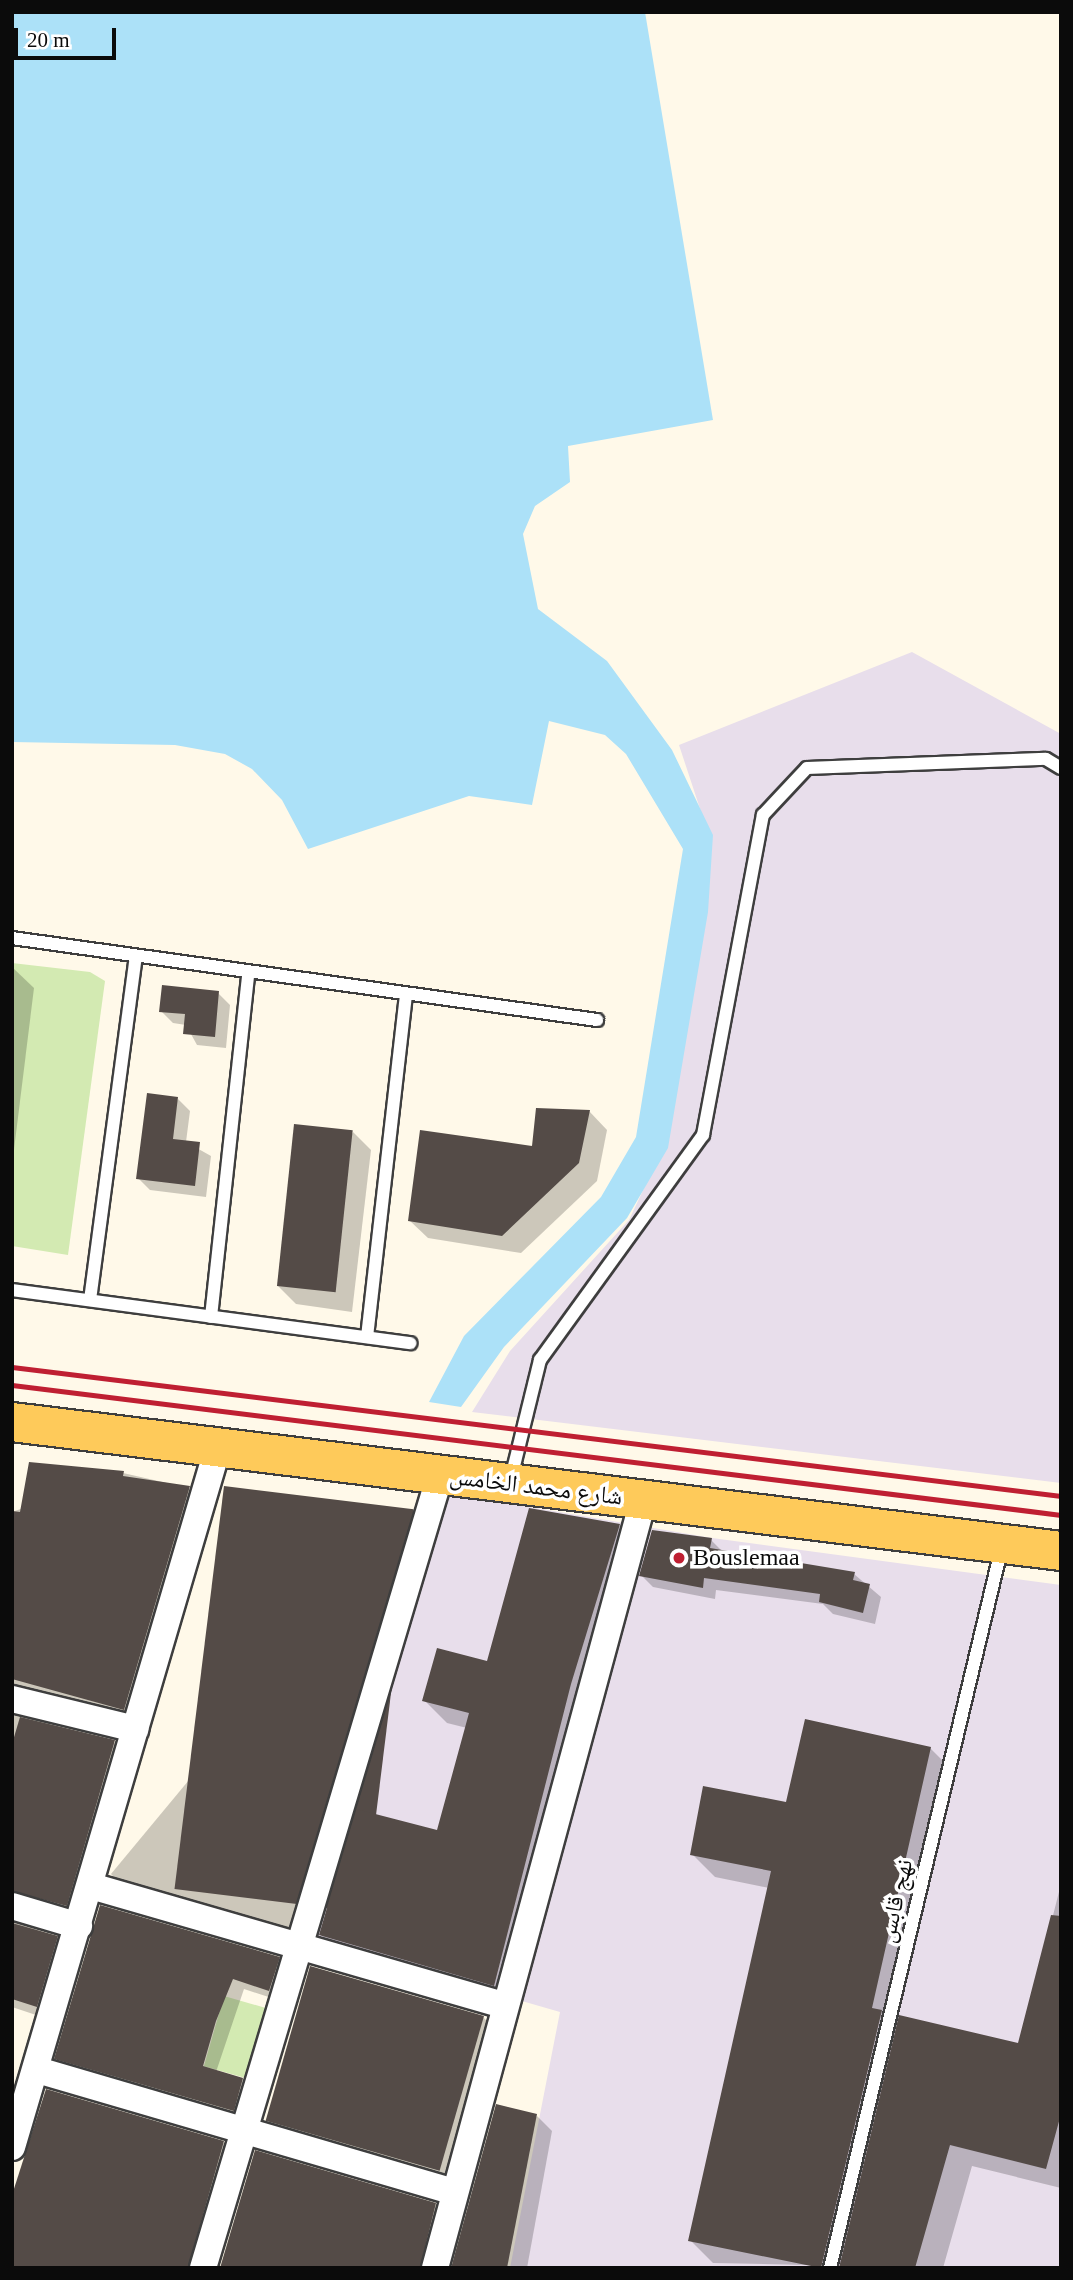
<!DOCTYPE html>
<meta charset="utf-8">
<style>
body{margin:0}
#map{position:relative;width:1073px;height:2280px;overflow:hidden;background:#fff9e9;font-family:"Times New Roman","Noto Naskh Arabic",serif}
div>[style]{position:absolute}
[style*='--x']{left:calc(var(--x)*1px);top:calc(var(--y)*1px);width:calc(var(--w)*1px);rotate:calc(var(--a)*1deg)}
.industrial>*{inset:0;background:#e8deeb}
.green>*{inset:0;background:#d3eab2;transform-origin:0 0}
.water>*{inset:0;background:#ace1f8}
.shadow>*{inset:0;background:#0003}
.building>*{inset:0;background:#544b47;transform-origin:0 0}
.roads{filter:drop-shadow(2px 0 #3e3e3e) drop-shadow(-2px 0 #3e3e3e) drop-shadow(0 2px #3e3e3e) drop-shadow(0 -2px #3e3e3e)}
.service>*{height:12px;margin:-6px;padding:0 6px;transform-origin:6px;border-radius:6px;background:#fff}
.minor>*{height:26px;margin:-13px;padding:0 13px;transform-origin:13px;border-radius:13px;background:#fff}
.primary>*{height:38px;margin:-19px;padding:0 19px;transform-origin:19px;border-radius:19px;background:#feca5a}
.rail>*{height:5px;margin:-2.5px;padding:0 2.5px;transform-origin:2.5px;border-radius:2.5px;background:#bf1f32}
.dots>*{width:19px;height:19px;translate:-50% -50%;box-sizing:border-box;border:4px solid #fff;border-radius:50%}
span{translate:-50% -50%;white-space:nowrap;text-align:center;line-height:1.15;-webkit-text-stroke:7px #fff;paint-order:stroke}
.street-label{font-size:24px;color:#0b0b0b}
.poi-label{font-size:24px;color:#0b0b0b}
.left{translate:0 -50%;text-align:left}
.frame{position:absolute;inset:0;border:14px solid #0b0b0b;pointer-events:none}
.scale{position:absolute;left:14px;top:28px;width:102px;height:32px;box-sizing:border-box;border:4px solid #0b0b0b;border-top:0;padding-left:9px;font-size:21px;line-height:24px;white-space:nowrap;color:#0b0b0b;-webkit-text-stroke:5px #fff;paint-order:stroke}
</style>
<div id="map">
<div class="industrial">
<i style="clip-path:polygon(912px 652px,1061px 734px,1061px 1483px,472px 1412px,510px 1351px,629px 1220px,664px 1146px,709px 836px,679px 745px)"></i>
<i style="clip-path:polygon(448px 1493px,712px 1538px,1061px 1585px,1061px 2268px,510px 2268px,560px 2012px,310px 1940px)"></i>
</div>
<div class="green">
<i style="clip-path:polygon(12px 963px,90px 972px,105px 981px,68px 1255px,12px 1246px)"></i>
<i style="left:224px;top:1996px;width:46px;height:73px;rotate:16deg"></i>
</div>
<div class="water">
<i style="clip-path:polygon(12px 12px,645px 12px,713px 420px,568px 446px,570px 482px,535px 506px,523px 534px,538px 609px,607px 661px,672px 750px,713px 835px,708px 912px,668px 1148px,627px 1218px,504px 1347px,461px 1407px,429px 1402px,464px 1336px,601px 1197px,636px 1137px,683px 849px,626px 754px,605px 735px,549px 721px,532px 805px,469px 796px,308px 849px,282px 800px,252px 769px,225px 754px,175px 745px,12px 742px)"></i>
</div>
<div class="shadow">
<i style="clip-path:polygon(12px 967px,34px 988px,12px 1166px)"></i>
<i style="clip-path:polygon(218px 993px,230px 1005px,226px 1048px,197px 1045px,186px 1025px,173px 1023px,161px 1011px)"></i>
<i style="clip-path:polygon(178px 1099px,190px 1111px,186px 1142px,211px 1156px,206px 1197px,150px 1190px,138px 1178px)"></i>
<i style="clip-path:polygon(589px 1111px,607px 1130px,597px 1181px,521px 1253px,428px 1238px,409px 1220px)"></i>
<i style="clip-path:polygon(353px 1132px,371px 1150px,352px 1312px,296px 1304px,278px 1286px)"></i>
<i style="clip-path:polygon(123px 1473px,189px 1488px,204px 1502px,139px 1724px,12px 1709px,12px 1512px)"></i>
<i style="clip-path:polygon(413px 1510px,428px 1525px,303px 1940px,125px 1889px,111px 1874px)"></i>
<i style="clip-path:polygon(530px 1510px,620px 1526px,642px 1548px,515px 2007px,343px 1957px,321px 1935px,438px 1832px,467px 1728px,447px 1723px,424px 1700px,488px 1664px)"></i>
<i style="clip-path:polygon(711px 1540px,722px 1551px,854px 1574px,881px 1597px,875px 1624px,833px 1614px,823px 1604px,716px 1590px,715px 1599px,653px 1587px,641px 1575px)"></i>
<i style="clip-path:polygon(12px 1713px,114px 1742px,129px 1757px,81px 1919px,12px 1915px)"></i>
<i style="clip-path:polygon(930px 1748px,953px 1771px,898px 2016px,1020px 2045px,1061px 1884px,1061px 2188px,972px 2166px,943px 2268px,713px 2263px,690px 2240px,769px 1888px,715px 1877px,692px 1854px,787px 1804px)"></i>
<i style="clip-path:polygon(12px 1919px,57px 1938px,71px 1952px,51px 2020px,12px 2007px)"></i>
<i style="clip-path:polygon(279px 1958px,290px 1970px,281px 2001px,244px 1989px,216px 2072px,243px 2079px,254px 2090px,245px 2121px,68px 2069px,56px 2058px)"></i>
<i style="clip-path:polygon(483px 2017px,498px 2033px,460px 2186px,281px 2134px,266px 2119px)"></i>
<i style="clip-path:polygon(47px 2091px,224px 2143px,239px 2158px,206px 2268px,12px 2268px)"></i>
<i style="clip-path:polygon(537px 2116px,552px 2131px,527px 2268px,453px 2268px)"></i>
<i style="clip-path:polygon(435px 2204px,451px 2220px,439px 2268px,221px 2268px)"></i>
</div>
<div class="building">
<i style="clip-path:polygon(162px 985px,219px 991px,215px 1037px,183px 1034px,185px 1014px,159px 1012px)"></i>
<i style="clip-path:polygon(147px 1093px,178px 1097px,173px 1139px,200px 1142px,195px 1186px,136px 1179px)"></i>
<i style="clip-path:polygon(536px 1108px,590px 1110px,579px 1163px,502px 1236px,408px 1221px,420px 1130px,532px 1146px)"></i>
<i style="left:294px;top:1124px;width:59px;height:163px;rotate:6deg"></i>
<i style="clip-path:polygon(29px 1462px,124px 1471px,123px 1476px,190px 1486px,124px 1710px,12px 1679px,12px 1511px,20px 1512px)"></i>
<i style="left:224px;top:1486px;width:191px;height:406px;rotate:7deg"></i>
<i style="clip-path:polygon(529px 1508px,620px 1524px,571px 1684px,494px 1986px,319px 1935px,356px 1809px,437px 1830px,469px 1713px,422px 1701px,437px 1648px,487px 1661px)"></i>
<i style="clip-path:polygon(652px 1530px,712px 1538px,710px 1548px,855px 1572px,853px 1580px,870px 1584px,863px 1613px,819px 1602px,820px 1594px,704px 1578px,703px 1588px,639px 1576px)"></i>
<i style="clip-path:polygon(20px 1717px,115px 1740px,67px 1906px,12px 1891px,12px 1744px)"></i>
<i style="clip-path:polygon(805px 1719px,931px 1747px,872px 2008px,882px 2010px,821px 2268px,688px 2241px,771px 1871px,690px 1855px,703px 1786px,786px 1802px)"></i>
<i style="clip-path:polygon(100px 1905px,280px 1957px,269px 1991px,233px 1979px,216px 2021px,203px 2066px,243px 2078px,234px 2111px,54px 2059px)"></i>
<i style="clip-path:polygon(1051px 1915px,1061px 1916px,1061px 2114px,1046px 2169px,950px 2145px,915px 2268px,839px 2268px,899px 2015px,1018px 2043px)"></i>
<i style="clip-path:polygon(12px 1923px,58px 1936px,37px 2007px,12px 1999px)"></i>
<i style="left:310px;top:1966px;width:181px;height:161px;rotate:16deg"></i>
<i style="clip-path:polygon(46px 2089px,224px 2141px,188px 2268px,12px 2268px,12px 2195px)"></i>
<i style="clip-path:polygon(496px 2104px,537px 2114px,507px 2268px,451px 2268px)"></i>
<i style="clip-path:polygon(255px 2150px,436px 2203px,420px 2268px,220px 2268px)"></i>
</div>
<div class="roads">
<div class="service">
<i style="--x:12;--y:938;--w:591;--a:7.98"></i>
<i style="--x:12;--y:1290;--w:402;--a:7.6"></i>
<i style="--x:90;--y:1300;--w:346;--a:-82.4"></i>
<i style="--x:211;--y:1317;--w:345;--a:-83.8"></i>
<i style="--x:367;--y:1337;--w:344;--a:-83.5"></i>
<i style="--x:511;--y:1478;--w:122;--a:-76.2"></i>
<i style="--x:540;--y:1360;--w:278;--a:-54.1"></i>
<i style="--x:703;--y:1135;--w:326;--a:-79.4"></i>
<i style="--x:763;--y:815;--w:64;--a:-46.9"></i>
<i style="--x:807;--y:768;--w:239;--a:-2.2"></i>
<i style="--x:1046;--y:759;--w:17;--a:31"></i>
<i style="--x:830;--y:2268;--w:742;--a:-76.6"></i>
</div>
<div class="minor">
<i style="--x:12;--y:1699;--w:127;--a:13.7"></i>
<i style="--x:91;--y:1886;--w:429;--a:16.1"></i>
<i style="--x:12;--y:1906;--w:70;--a:16.6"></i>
<i style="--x:37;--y:2070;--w:432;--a:16.3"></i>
<i style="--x:12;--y:2147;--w:730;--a:-73.6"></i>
<i style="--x:203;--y:2268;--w:828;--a:-73.36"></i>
<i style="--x:435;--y:2268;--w:795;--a:-74.83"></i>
</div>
<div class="primary">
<i style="--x:12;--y:1422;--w:1057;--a:7.01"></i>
</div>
</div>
<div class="rail">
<i style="--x:12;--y:1367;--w:1057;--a:7.01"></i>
<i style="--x:12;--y:1385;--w:1057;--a:7.06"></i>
</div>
<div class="dots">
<i style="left:679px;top:1558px;background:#bf1f32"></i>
</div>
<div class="street-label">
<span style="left:536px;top:1487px;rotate:7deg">شارع محمد الخامس</span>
<span style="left:896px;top:1901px;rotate:-77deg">نهج قابس</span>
</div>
<div class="poi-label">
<span class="left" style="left:693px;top:1558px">Bouslemaa</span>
</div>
<div class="frame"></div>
<div class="scale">20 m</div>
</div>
